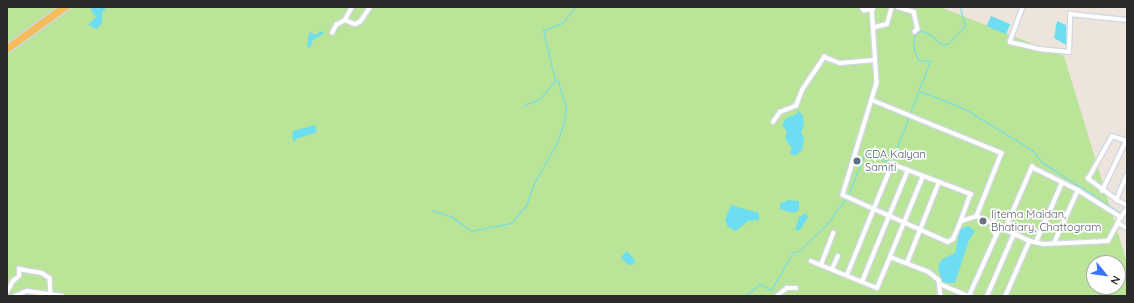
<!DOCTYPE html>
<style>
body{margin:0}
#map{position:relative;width:1134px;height:303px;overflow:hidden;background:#ede4dc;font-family:Quicksand,sans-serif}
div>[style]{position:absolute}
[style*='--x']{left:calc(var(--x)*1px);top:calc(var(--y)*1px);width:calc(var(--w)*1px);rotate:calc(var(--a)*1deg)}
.green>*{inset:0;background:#bae497}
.water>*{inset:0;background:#6dddf1;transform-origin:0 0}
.stream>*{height:1px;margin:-0.5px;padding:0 0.5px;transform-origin:0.5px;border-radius:0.5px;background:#6dddf1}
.roads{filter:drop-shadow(1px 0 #d1d7e3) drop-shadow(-1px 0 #d1d7e3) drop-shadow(0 1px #d1d7e3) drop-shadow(0 -1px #d1d7e3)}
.minor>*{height:3.5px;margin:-1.75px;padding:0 1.75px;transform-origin:1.75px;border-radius:1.75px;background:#fff}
.major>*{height:4px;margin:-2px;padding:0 2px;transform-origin:2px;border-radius:2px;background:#f3be5a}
.dots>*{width:11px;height:11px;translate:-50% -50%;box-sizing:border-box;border:2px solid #fff;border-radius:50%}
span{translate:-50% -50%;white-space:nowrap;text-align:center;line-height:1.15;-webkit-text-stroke:3.5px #fff;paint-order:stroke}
.service-label{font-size:11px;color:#4e5e75}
.left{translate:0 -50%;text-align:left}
.worship-label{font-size:11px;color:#5b616d}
.frame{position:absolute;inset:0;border:8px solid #2a2a2a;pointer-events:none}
.north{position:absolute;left:1086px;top:255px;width:40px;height:40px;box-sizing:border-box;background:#fff;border:1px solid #aaa;border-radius:50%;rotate:119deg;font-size:11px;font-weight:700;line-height:16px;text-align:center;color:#2a2a2a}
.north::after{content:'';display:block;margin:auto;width:14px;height:18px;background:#3874fd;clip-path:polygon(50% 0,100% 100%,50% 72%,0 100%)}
</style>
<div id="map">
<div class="green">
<i style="clip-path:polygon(evenodd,7px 7px,940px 7px,1064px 56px,1127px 263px,1127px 296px,7px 296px,7px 7px,1094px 263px,1118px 263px,1118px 287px,1094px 287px,1094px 263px)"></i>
</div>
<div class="water">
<i style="clip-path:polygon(91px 7px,104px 7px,106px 11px,102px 11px,102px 23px,97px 29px,88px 25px,96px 17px,91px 11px)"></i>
<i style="left:991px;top:16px;width:21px;height:11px;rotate:23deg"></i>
<i style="clip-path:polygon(1057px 21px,1066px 25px,1066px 45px,1054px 38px)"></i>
<i style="clip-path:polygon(321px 31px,324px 33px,313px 40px,310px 48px,307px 47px,309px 34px,311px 32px,315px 35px)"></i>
<i style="clip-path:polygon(797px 110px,803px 115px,804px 125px,801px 132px,804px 139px,802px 150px,795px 156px,790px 153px,792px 149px,785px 138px,787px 131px,782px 126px,786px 118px,797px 114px)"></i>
<i style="clip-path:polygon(315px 125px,317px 132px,296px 139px,295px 142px,292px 139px,293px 131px)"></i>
<i style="clip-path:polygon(788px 200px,799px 201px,799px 210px,793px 213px,780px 209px,780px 204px)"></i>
<i style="clip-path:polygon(731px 205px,759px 213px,759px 220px,748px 221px,736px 231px,728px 227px,725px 220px)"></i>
<i style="clip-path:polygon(806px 213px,808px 217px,800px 230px,795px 230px,799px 217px)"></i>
<i style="clip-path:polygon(968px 226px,975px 231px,969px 240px,955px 283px,947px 283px,942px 281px,938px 268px,941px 260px,955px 253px,960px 229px)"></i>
<i style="clip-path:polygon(627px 251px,634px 259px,635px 264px,628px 265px,621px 257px)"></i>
</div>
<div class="stream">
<i style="--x:920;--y:91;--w:48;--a:21.8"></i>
<i style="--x:965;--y:109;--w:79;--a:31.5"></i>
<i style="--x:1032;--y:150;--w:17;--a:50"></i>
<i style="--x:1043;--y:163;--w:94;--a:32.8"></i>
<i style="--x:522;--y:106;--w:18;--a:-22"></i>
<i style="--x:539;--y:99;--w:24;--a:-48"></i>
<i style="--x:555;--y:81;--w:52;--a:-103.2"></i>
<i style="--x:543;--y:30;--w:20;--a:-20"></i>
<i style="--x:562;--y:23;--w:21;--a:-51"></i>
<i style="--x:848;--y:195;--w:45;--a:-68"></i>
<i style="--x:865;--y:153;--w:28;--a:21"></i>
<i style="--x:891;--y:163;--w:109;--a:-69.1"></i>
<i style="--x:930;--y:61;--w:12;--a:-175"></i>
<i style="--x:918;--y:60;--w:15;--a:-110"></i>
<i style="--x:913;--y:46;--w:12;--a:-81"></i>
<i style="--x:915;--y:34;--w:7;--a:-27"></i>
<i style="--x:921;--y:31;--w:7;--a:16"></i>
<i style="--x:928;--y:33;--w:17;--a:40"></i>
<i style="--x:941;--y:44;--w:7;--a:0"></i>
<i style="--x:948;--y:44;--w:25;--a:-47"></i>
<i style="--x:965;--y:26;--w:20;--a:-105"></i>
<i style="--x:432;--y:210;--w:21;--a:19"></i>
<i style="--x:452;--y:217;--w:24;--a:36"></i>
<i style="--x:471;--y:231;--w:41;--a:-11.3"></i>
<i style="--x:511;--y:223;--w:23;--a:-49"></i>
<i style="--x:526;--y:206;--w:20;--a:-72"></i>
<i style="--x:532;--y:187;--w:51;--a:-60.9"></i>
<i style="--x:557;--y:142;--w:18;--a:-71"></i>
<i style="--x:563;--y:125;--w:17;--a:-80"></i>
<i style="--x:566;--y:108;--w:31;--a:-107"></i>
<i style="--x:745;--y:296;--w:19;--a:-39"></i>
<i style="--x:760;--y:284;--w:13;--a:29"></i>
<i style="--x:771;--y:290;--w:44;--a:-59.9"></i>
<i style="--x:793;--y:252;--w:6;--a:-9"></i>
<i style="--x:799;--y:251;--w:36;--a:-44"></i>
<i style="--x:825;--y:226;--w:35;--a:-53"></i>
</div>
<div class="roads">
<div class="minor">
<i style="--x:862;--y:7;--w:4;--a:56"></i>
<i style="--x:864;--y:10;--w:9;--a:-6"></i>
<i style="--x:872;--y:7;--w:76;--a:86.2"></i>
<i style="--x:877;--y:83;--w:117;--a:106.9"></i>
<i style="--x:843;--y:195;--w:115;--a:24.1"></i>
<i style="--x:948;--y:242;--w:6;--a:-31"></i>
<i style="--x:953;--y:239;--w:20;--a:-66"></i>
<i style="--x:961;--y:221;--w:17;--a:-17"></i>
<i style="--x:977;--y:216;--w:59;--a:25.3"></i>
<i style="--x:1030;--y:241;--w:60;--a:113.6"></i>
<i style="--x:898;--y:7;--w:17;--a:17"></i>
<i style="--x:914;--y:12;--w:17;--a:77"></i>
<i style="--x:918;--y:29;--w:4;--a:135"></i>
<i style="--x:1023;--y:7;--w:37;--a:110"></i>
<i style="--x:1010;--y:42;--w:31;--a:13"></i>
<i style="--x:1040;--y:49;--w:29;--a:6"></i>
<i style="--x:1069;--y:52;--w:38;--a:-88"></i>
<i style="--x:1070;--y:14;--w:57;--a:6"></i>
<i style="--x:345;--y:20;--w:11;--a:22"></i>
<i style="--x:355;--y:24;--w:5;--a:-22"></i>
<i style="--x:360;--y:22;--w:18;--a:-56"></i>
<i style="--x:875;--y:27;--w:12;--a:-14"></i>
<i style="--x:887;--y:24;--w:18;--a:-74"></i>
<i style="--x:332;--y:33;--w:9;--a:-63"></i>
<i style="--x:336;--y:25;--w:10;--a:-29"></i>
<i style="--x:345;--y:20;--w:15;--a:-62"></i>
<i style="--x:872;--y:100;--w:140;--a:22.2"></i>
<i style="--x:1002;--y:153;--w:68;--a:111.6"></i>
<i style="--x:773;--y:122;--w:12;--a:-55"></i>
<i style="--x:780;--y:112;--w:17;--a:-21"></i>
<i style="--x:796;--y:106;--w:17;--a:-69"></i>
<i style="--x:802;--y:90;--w:40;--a:-56"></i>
<i style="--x:824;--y:57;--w:17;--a:21"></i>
<i style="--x:840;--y:63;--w:35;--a:-5"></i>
<i style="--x:1127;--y:176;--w:26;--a:113"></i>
<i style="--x:1117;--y:200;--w:11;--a:27"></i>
<i style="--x:1102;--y:191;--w:55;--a:-64.4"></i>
<i style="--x:1117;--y:200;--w:36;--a:-144"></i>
<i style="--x:1088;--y:179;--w:49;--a:-60.8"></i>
<i style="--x:1112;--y:136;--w:16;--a:18"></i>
<i style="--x:1121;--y:217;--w:10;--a:-53"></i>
<i style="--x:1005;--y:229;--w:68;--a:-66.5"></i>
<i style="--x:1032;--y:167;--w:51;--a:26.6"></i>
<i style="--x:1078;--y:190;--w:51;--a:32.1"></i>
<i style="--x:1121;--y:217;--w:7;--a:117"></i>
<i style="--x:1118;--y:223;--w:10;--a:29"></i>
<i style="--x:1030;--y:241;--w:14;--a:12"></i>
<i style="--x:1044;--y:244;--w:64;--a:-2.7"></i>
<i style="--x:1108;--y:241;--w:21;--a:-61"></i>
<i style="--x:1036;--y:242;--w:64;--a:-66.2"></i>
<i style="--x:1054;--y:243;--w:58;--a:-65.6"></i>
<i style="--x:890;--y:257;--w:87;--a:-67.8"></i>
<i style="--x:811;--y:261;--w:71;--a:22.2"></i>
<i style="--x:877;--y:288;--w:34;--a:-67"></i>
<i style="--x:890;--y:257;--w:42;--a:21"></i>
<i style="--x:929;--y:272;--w:13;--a:39"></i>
<i style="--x:939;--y:280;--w:16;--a:83"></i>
<i style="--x:907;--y:263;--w:87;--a:-68.4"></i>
<i style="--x:821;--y:265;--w:34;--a:-69"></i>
<i style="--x:832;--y:269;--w:14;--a:-65"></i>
<i style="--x:847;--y:275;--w:120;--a:-67.9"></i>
<i style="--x:892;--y:164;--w:85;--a:20.8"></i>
<i style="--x:971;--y:194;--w:29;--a:110"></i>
<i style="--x:862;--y:282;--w:121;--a:-67.7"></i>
<i style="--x:940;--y:284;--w:30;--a:23"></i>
<i style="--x:7;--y:292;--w:13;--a:-61"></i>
<i style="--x:13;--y:281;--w:8;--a:-40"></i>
<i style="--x:19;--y:276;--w:7;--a:-90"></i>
<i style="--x:19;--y:269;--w:23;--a:10"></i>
<i style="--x:42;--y:273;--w:9;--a:32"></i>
<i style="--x:50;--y:278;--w:17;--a:87"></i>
<i style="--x:15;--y:296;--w:13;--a:-23"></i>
<i style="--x:27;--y:291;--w:35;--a:8"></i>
<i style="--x:777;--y:296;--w:13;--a:-39"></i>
<i style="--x:787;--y:288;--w:9;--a:0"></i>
<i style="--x:969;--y:296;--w:76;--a:-65.8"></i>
<i style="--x:987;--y:296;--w:68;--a:-66.5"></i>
</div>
<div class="major">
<i style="--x:7;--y:47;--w:68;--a:-36"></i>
<i style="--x:7;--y:51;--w:75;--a:-35.8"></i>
</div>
</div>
<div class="dots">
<i style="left:857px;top:161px;background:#5c6f8a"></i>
<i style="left:983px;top:221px;background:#6b7280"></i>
</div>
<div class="service-label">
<span class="left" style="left:865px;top:161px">CDA Kalyan<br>Samiti</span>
</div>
<div class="worship-label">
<span class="left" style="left:991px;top:221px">Ijtema Maidan,<br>Bhatiary, Chattogram</span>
</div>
<div class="frame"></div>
<div class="north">N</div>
</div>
